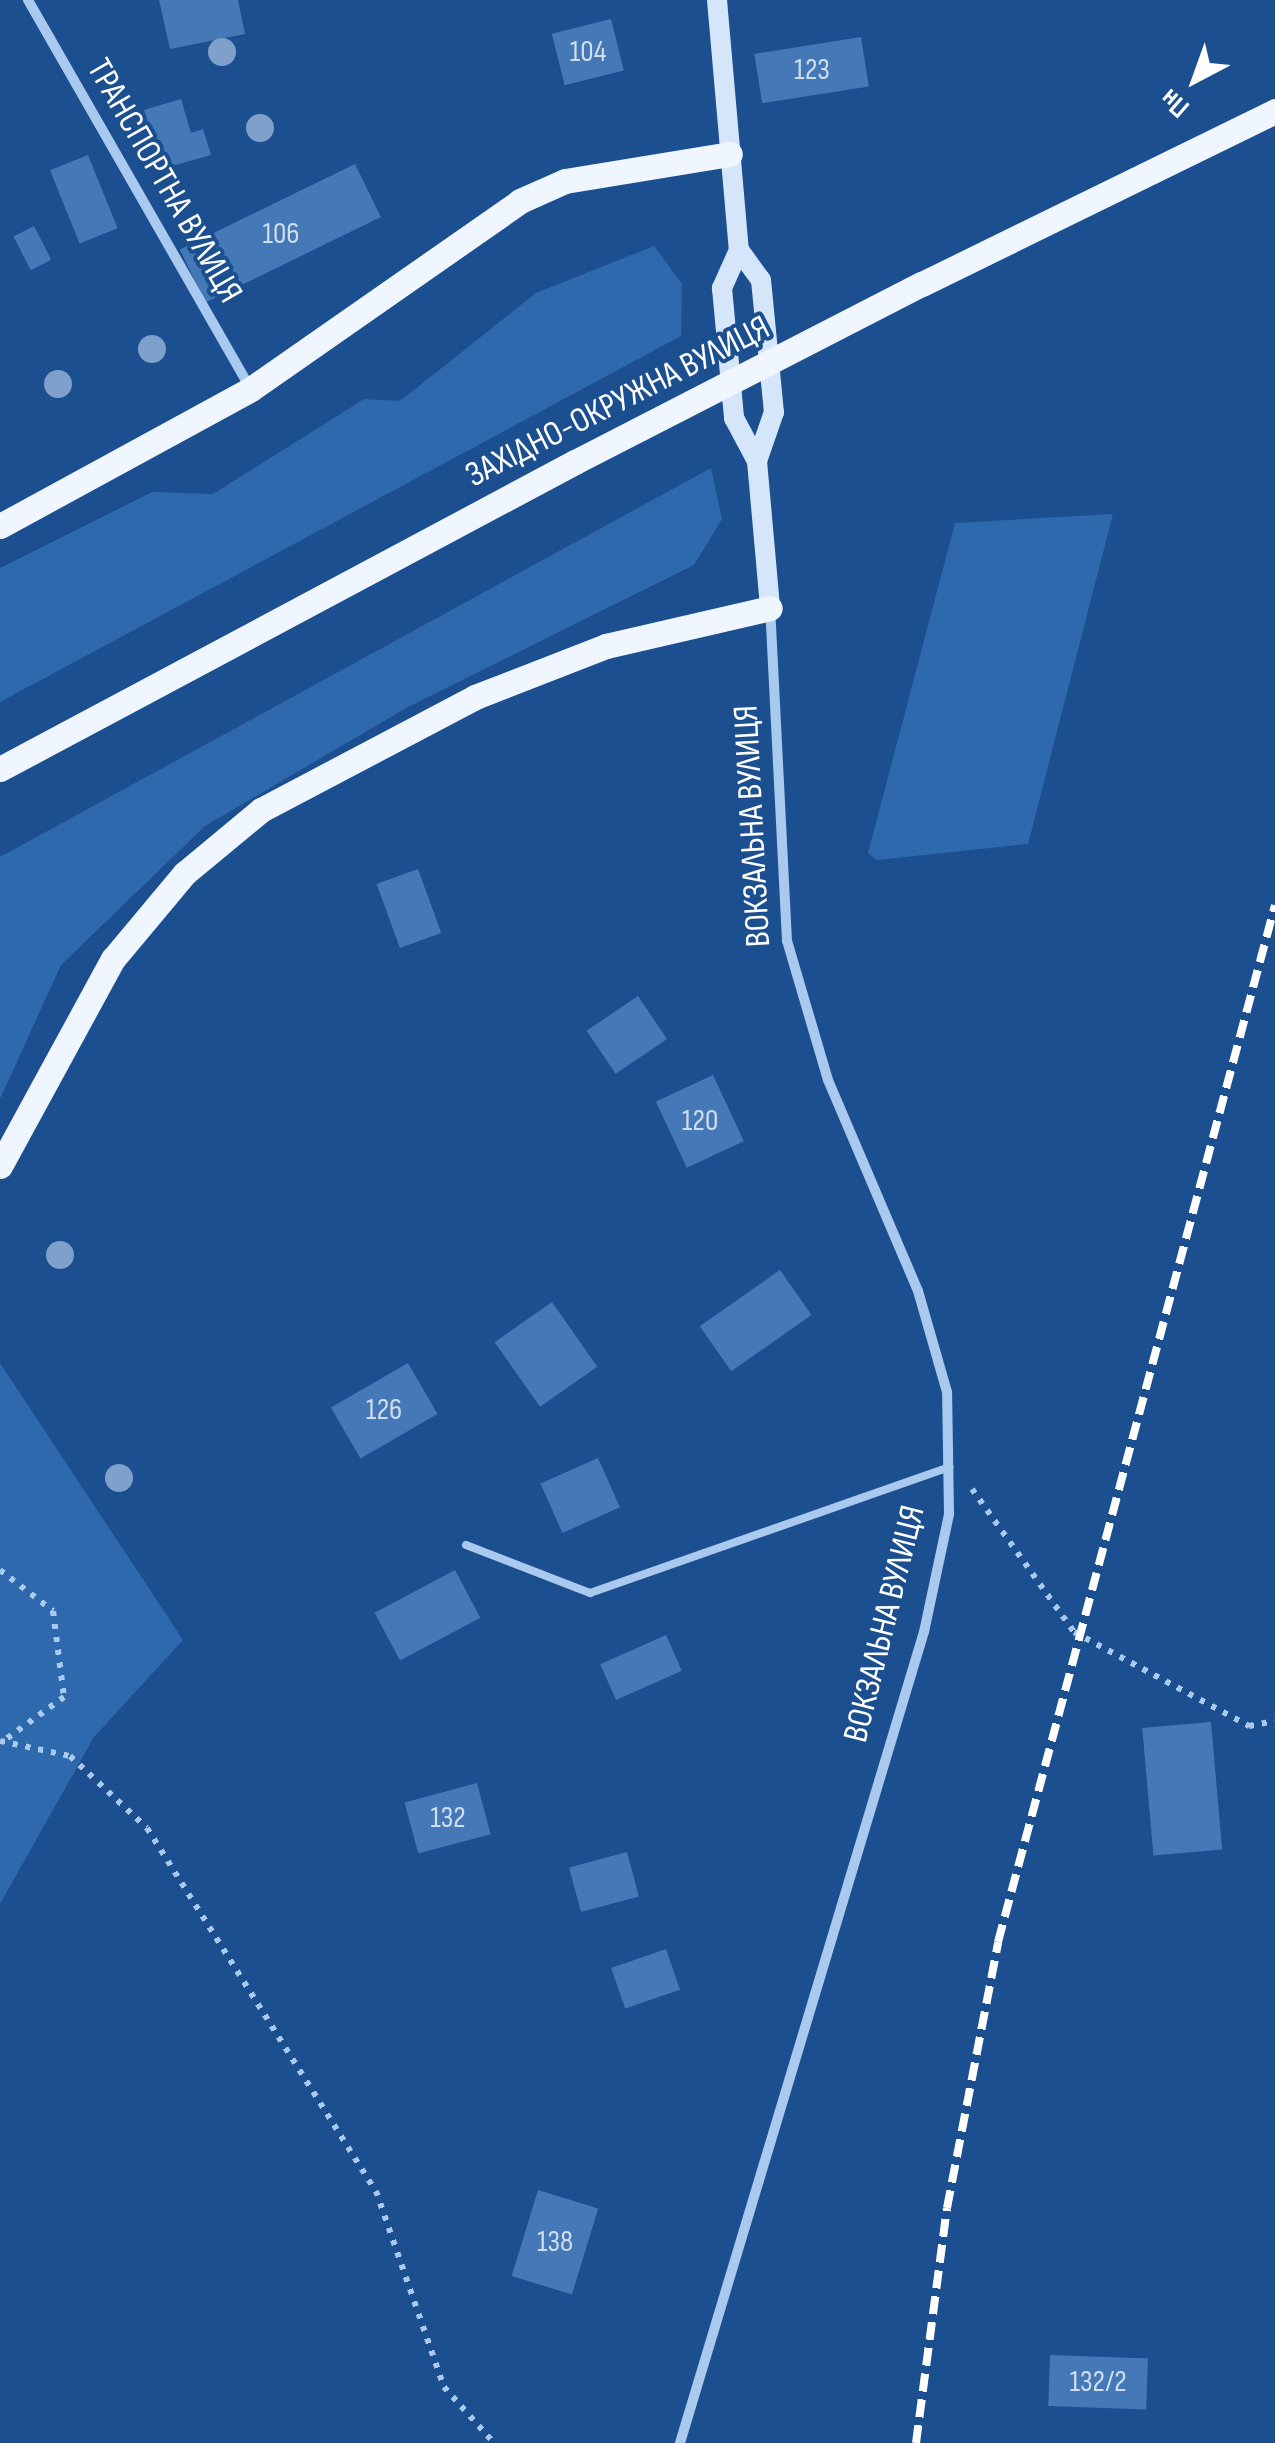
<!DOCTYPE html>
<meta charset="utf-8">
<style>
body{margin:0}
#map{position:relative;width:1275px;height:2443px;overflow:hidden;background:#1b4f8f;font-family:"Sofia Sans Condensed",sans-serif}
div>[style]{position:absolute}
[style*='--x']{left:calc(var(--x)*1px);top:calc(var(--y)*1px);width:calc(var(--w)*1px);rotate:calc(var(--a)*1deg)}
.green>*{inset:0;background:#2e69ad}
.building>*{inset:0;background:#4478b7;transform-origin:0 0}
.path>*{height:6px;margin-top:-3px;transform-origin:0;background:repeating-linear-gradient(90deg,#a9c9ee 0 5px,transparent 0 13px)}
.lane>*{height:8px;margin:-4px;padding:0 4px;transform-origin:4px;border-radius:4px;background:#a9c9ee}
.street>*{height:10px;margin:-5px;padding:0 5px;transform-origin:5px;border-radius:5px;background:#a9c9ee}
.secondary>*{height:20px;margin:-10px;padding:0 10px;transform-origin:10px;border-radius:10px;background:#d6e6fa}
.primary>*{height:25px;margin:-12.5px;padding:0 12.5px;transform-origin:12.5px;border-radius:12.5px;background:#f0f6ff}
.rail>*{height:8px;margin-top:-4px;transform-origin:0;background:repeating-linear-gradient(90deg,#fff 0 18px,transparent 0 26px)}
.primary-bridge>*{height:25px;margin:-12.5px;padding:0 12.5px;transform-origin:12.5px;border-radius:12.5px;background:#f0f6ff}
.trees>*{width:28px;height:28px;margin:-14px;border-radius:50%;background:#7ea0ca}
span{translate:-50% -50%;white-space:nowrap;text-align:center;line-height:1.15;-webkit-text-stroke:8px #1b4f8f;paint-order:stroke}
.number-label{font-size:30px;color:#d0dded}
.number-label span{-webkit-text-stroke-width:0}
.street-label{font-size:35px;color:#fff}
.north{position:absolute;left:1145px;top:30px;width:100px;height:100px;-webkit-text-stroke:8px #1b4f8f;paint-order:stroke;rotate:221deg;font-size:28px;font-weight:700;line-height:40px;text-align:center;color:#fff}
.north::after{content:'';display:block;margin:auto;width:35px;height:45px;background:#fff;clip-path:polygon(50% 0,100% 100%,50% 72%,0 100%)}
</style>
<div id="map">
<div class="green">
<i style="clip-path:polygon(654px 246px,682px 284px,681px 336px,0 702px,0 568px,152px 492px,213px 494px,364px 399px,400px 401px,536px 293px)"></i>
<i style="clip-path:polygon(711px 468px,722px 519px,694px 565px,408px 707px,205px 826px,61px 965px,0 1099px,0 857px)"></i>
<i style="clip-path:polygon(1113px 514px,1028px 844px,877px 860px,868px 853px,955px 523px)"></i>
<i style="clip-path:polygon(0 1363px,183px 1640px,94px 1737px,0 1904px)"></i>
</div>
<div class="building">
<i style="clip-path:polygon(159px 0,238px 0,245px 34px,170px 49px)"></i>
<i style="left:611px;top:19px;width:53px;height:61px;rotate:76deg"></i>
<i style="left:861px;top:37px;width:50px;height:108px;rotate:81deg"></i>
<i style="clip-path:polygon(181px 99px,191px 133px,203px 129px,211px 155px,161px 169px,144px 110px)"></i>
<i style="left:88px;top:155px;width:79px;height:41px;rotate:68deg"></i>
<i style="left:355px;top:164px;width:59px;height:195px;rotate:64deg"></i>
<i style="left:34px;top:226px;width:38px;height:23px;rotate:63deg"></i>
<i style="left:418px;top:869px;width:68px;height:44px;rotate:70deg"></i>
<i style="left:638px;top:996px;width:52px;height:62px;rotate:56deg"></i>
<i style="left:713px;top:1075px;width:73px;height:63px;rotate:65deg"></i>
<i style="left:780px;top:1270px;width:55px;height:98px;rotate:55deg"></i>
<i style="left:552px;top:1302px;width:79px;height:70px;rotate:55deg"></i>
<i style="left:408px;top:1363px;width:59px;height:89px;rotate:60deg"></i>
<i style="left:598px;top:1458px;width:54px;height:63px;rotate:66deg"></i>
<i style="left:455px;top:1570px;width:54px;height:91px;rotate:62deg"></i>
<i style="left:666px;top:1635px;width:39px;height:72px;rotate:66deg"></i>
<i style="left:1211px;top:1722px;width:128px;height:69px;rotate:85deg"></i>
<i style="left:477px;top:1783px;width:53px;height:75px;rotate:75deg"></i>
<i style="left:627px;top:1852px;width:46px;height:60px;rotate:75deg"></i>
<i style="left:666px;top:1949px;width:43px;height:58px;rotate:71deg"></i>
<i style="left:538px;top:2190px;width:63px;height:90px;rotate:17deg"></i>
<i style="left:1050px;top:2355px;width:98px;height:51px;rotate:2deg"></i>
</div>
<div class="path">
<i style="--x:972;--y:1489;--w:176;--a:54.5"></i>
<i style="--x:1074;--y:1632;--w:199;--a:28.2"></i>
<i style="--x:1249;--y:1726;--w:26;--a:-11"></i>
<i style="--x:0;--y:1570;--w:67;--a:37.7"></i>
<i style="--x:53;--y:1611;--w:87;--a:82.7"></i>
<i style="--x:64;--y:1697;--w:72;--a:144.1"></i>
<i style="--x:0;--y:1741;--w:72;--a:12.1"></i>
<i style="--x:70;--y:1756;--w:105;--a:43.1"></i>
<i style="--x:147;--y:1828;--w:429;--a:57.8"></i>
<i style="--x:376;--y:2191;--w:207;--a:70.9"></i>
<i style="--x:444;--y:2387;--w:75;--a:48.2"></i>
</div>
<div class="lane">
<i style="--x:466;--y:1545;--w:133;--a:21.2"></i>
<i style="--x:590;--y:1593;--w:381;--a:-19.3"></i>
</div>
<div class="street">
<i style="--x:28;--y:0;--w:447;--a:60.2"></i>
<i style="--x:680;--y:2443;--w:847;--a:-73.26"></i>
<i style="--x:924;--y:1632;--w:121;--a:-78"></i>
<i style="--x:949;--y:1514;--w:122;--a:-90.9"></i>
<i style="--x:947;--y:1392;--w:105;--a:-106"></i>
<i style="--x:918;--y:1291;--w:229;--a:-113.1"></i>
<i style="--x:828;--y:1080;--w:145;--a:-106.4"></i>
<i style="--x:787;--y:941;--w:332;--a:-92.9"></i>
</div>
<div class="secondary">
<i style="--x:717;--y:0;--w:251;--a:85"></i>
<i style="--x:739;--y:250;--w:42;--a:114.1"></i>
<i style="--x:722;--y:288;--w:131;--a:84.7"></i>
<i style="--x:734;--y:418;--w:49;--a:61.9"></i>
<i style="--x:739;--y:250;--w:37;--a:54"></i>
<i style="--x:761;--y:280;--w:133;--a:84.4"></i>
<i style="--x:774;--y:412;--w:52;--a:109.1"></i>
<i style="--x:757;--y:461;--w:148;--a:84.9"></i>
</div>
<div class="primary">
<i style="--x:922;--y:284;--w:393;--a:-26.1"></i>
<i style="--x:0;--y:526;--w:286;--a:-28.6"></i>
<i style="--x:251;--y:389;--w:328;--a:-34.9"></i>
<i style="--x:520;--y:201;--w:49;--a:-24"></i>
<i style="--x:565;--y:181;--w:167;--a:-9.3"></i>
<i style="--x:0;--y:769;--w:652;--a:-28.1"></i>
<i style="--x:0;--y:1166;--w:236;--a:-61.4"></i>
<i style="--x:113;--y:959;--w:112;--a:-50.1"></i>
<i style="--x:185;--y:873;--w:99;--a:-39.7"></i>
<i style="--x:261;--y:810;--w:242;--a:-27.8"></i>
<i style="--x:475;--y:697;--w:141;--a:-21.3"></i>
<i style="--x:606;--y:646;--w:168;--a:-13"></i>
</div>
<div class="rail">
<i style="--x:916;--y:2443;--w:237;--a:-82.5"></i>
<i style="--x:947;--y:2208;--w:271;--a:-79.1"></i>
<i style="--x:998;--y:1942;--w:1073;--a:-75.04"></i>
</div>
<div class="primary-bridge">
<i style="--x:575;--y:462;--w:390;--a:-27.2"></i>
</div>
<div class="trees">
<i style="left:222px;top:52px"></i>
<i style="left:260px;top:128px"></i>
<i style="left:152px;top:349px"></i>
<i style="left:58px;top:384px"></i>
<i style="left:60px;top:1255px"></i>
<i style="left:119px;top:1478px"></i>
</div>
<div class="number-label">
<span style="left:588px;top:52px">104</span>
<span style="left:812px;top:70px">123</span>
<span style="left:281px;top:234px">106</span>
<span style="left:700px;top:1121px">120</span>
<span style="left:384px;top:1410px">126</span>
<span style="left:448px;top:1818px">132</span>
<span style="left:555px;top:2242px">138</span>
<span style="left:1098px;top:2382px">132/2</span>
</div>
<div class="street-label">
<span style="left:164px;top:181px;rotate:60deg">ТРАНСПОРТНА ВУЛИЦЯ</span>
<span style="left:618px;top:402px;rotate:-27deg">ЗАХІДНО-ОКРУЖНА ВУЛИЦЯ</span>
<span style="left:753px;top:826px;rotate:-93deg">ВОКЗАЛЬНА ВУЛИЦЯ</span>
<span style="left:885px;top:1624px;rotate:-76deg">ВОКЗАЛЬНА ВУЛИЦЯ</span>
</div>
<div class="north">Пн</div>
</div>
